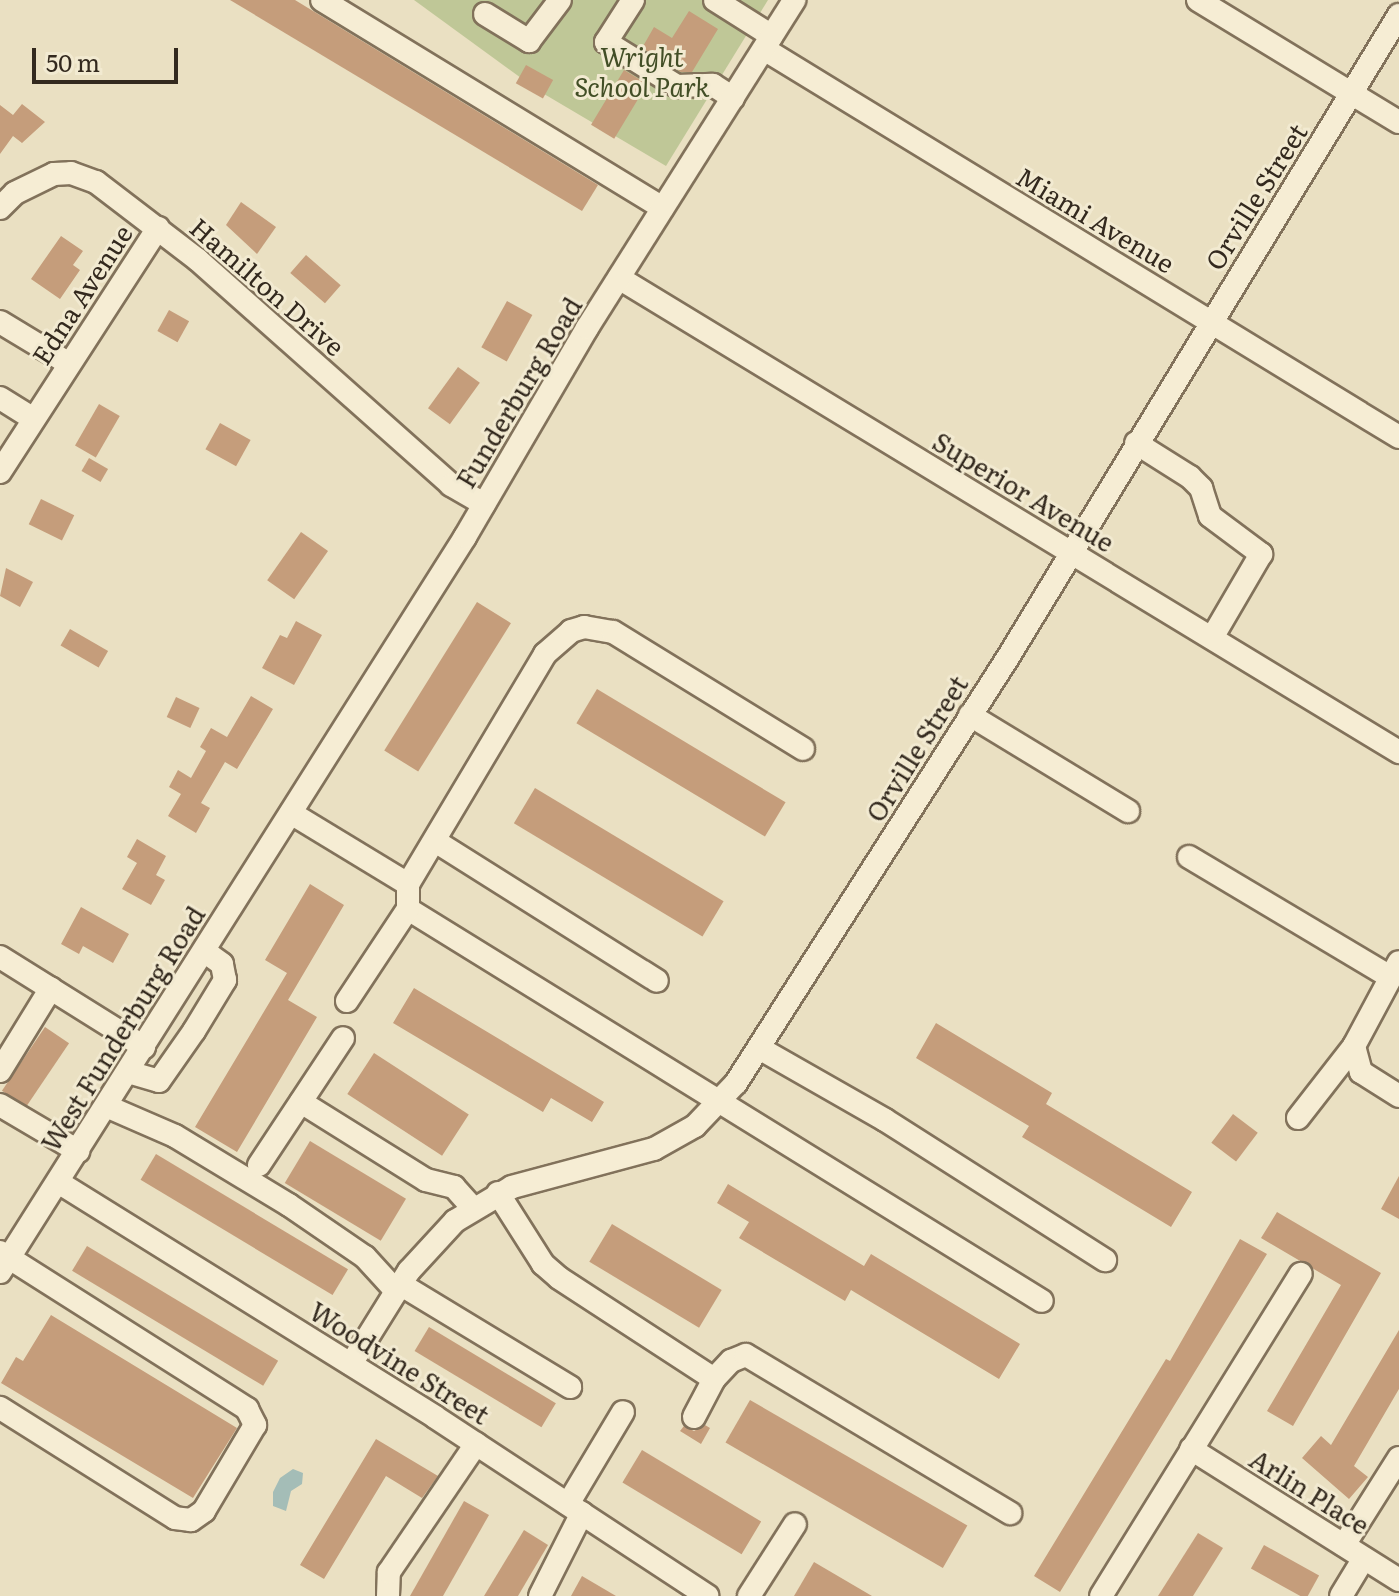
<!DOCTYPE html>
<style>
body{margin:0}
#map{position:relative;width:1399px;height:1596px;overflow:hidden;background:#eae0c2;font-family:Literata,serif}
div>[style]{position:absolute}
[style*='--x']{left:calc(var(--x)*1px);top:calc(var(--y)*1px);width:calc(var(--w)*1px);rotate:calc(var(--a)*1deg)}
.green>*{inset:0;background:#bfc797}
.water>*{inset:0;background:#a4bdb7}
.building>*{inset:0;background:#c59d7b;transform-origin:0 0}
.roads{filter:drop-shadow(2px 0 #82725b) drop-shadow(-2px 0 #82725b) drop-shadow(0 2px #82725b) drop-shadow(0 -2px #82725b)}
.minor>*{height:22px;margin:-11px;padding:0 11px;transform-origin:11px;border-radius:11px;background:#f6edd4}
span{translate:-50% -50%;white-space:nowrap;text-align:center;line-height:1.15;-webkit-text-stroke:6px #f2ead1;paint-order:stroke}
.park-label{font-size:26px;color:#424e26;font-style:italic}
.street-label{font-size:26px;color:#33291e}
.scale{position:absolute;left:32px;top:48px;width:146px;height:36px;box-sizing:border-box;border:4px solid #33291e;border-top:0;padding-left:10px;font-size:24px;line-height:28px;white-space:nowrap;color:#33291e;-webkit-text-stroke:6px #f2ead1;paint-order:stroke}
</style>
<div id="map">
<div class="green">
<i style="clip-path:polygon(414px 0,768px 0,666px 166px,539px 91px)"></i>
</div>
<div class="water">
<i style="clip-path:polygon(293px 1469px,303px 1473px,302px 1484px,291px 1491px,286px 1511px,273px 1506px,273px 1492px,280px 1478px)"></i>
</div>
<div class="building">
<i style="clip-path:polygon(230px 0,295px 0,598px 185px,582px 211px)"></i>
<i style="clip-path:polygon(689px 11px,718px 29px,692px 72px,681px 72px,642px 48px,654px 27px,672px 38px)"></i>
<i style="left:526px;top:65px;width:31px;height:21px;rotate:29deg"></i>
<i style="left:624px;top:70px;width:27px;height:64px;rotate:31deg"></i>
<i style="clip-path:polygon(22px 104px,45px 122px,22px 143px,13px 136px,0 154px,0 105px,13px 115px)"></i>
<i style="clip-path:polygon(241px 202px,276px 227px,257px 254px,226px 225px)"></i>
<i style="clip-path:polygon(61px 236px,83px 251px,73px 265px,80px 270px,60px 299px,31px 279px)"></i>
<i style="left:306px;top:255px;width:46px;height:24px;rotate:41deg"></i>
<i style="left:507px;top:301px;width:29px;height:53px;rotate:29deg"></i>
<i style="left:169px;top:310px;width:23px;height:24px;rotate:29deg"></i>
<i style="left:458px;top:367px;width:27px;height:51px;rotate:36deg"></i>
<i style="left:99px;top:404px;width:24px;height:48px;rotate:30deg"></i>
<i style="left:220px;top:423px;width:35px;height:30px;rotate:29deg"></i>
<i style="left:89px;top:458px;width:22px;height:15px;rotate:30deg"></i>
<i style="left:41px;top:499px;width:37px;height:28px;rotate:26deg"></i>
<i style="left:301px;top:532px;width:33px;height:59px;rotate:35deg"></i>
<i style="clip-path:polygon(6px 568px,33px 582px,20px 607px,0 596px)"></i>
<i style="left:477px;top:602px;width:40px;height:175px;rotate:32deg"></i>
<i style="clip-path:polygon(296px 621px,322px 635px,294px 685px,262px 668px,280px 635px,287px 638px)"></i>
<i style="left:70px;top:629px;width:44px;height:19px;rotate:30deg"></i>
<i style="left:597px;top:689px;width:220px;height:40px;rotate:31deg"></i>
<i style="clip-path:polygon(251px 696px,273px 709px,237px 769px,225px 762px,201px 803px,210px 808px,196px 833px,168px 816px,181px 794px,169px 787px,178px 770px,191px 778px,206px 751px,200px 747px,211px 728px,227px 737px)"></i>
<i style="left:176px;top:697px;width:26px;height:22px;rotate:25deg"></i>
<i style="left:535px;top:788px;width:220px;height:41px;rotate:31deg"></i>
<i style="clip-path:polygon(137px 839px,166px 856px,156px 875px,165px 880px,151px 905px,122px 889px,137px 863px,127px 857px)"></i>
<i style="clip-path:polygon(310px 884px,344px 905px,288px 1000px,317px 1017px,237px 1152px,195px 1127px,287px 973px,265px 960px)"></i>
<i style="clip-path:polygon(81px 907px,129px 934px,113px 963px,83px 946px,79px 954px,61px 944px)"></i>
<i style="clip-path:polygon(414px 988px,604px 1102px,592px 1122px,551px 1098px,543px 1112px,393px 1023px)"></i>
<i style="clip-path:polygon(936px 1023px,1052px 1093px,1046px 1104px,1192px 1192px,1171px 1227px,1022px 1137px,1029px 1126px,916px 1058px)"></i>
<i style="left:45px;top:1027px;width:29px;height:77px;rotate:34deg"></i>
<i style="left:374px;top:1053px;width:113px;height:49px;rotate:33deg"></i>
<i style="left:1233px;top:1114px;width:31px;height:36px;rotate:37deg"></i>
<i style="left:310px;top:1141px;width:112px;height:49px;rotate:31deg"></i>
<i style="left:156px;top:1154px;width:224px;height:30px;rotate:31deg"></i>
<i style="clip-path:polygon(1399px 1176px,1399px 1219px,1381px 1209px)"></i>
<i style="clip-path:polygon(728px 1184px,864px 1266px,871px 1254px,1020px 1344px,999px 1379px,851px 1290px,845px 1301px,739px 1238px,749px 1222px,717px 1203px)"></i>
<i style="clip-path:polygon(1277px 1212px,1381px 1273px,1293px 1426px,1267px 1411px,1341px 1285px,1261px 1238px)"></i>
<i style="left:612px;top:1224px;width:128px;height:44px;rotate:31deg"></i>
<i style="clip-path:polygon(1240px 1239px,1267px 1254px,1060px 1592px,1034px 1576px,1166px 1359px,1170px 1361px)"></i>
<i style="left:87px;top:1246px;width:223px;height:29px;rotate:31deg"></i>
<i style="clip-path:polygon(51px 1315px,237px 1428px,193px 1498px,1px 1383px,16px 1357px,23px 1361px)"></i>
<i style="left:429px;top:1327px;width:148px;height:28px;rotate:31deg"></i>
<i style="clip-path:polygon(1399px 1330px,1399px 1389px,1354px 1466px,1368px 1477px,1349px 1499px,1302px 1458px,1321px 1436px,1331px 1445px)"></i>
<i style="left:750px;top:1400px;width:251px;height:49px;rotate:30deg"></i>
<i style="clip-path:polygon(705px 1425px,710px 1428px,701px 1444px,680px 1431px,684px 1426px,694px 1431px)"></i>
<i style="clip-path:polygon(376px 1439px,438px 1476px,422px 1498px,386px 1476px,324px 1579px,300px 1565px)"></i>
<i style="left:642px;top:1450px;width:139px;height:38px;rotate:31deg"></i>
<i style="clip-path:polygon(464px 1501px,489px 1515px,443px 1596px,410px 1596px)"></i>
<i style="clip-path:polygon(524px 1530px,548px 1545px,518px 1596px,484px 1596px)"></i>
<i style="clip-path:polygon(1198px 1533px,1223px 1548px,1193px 1596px,1158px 1596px)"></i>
<i style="left:1264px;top:1545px;width:63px;height:27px;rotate:29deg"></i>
<i style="clip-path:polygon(814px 1562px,872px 1596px,794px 1596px)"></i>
<i style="clip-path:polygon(582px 1576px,616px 1596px,571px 1596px)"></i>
</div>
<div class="roads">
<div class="minor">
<i style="--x:322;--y:0;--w:399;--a:31.4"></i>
<i style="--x:633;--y:0;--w:50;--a:122.7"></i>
<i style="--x:606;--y:42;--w:84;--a:31.8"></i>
<i style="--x:677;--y:86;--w:36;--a:-2"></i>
<i style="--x:713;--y:85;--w:24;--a:33"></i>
<i style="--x:715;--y:0;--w:67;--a:32.3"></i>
<i style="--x:1198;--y:0;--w:235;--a:31.3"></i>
<i style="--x:485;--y:14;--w:52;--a:31.5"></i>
<i style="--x:529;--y:41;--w:51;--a:-52.9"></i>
<i style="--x:764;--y:49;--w:744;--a:31.43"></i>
<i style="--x:0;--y:208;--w:21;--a:-45"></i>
<i style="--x:15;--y:193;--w:43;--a:-26"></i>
<i style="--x:54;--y:174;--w:17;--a:-3"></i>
<i style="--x:71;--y:173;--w:27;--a:20"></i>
<i style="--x:96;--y:182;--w:128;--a:37.4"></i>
<i style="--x:198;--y:260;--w:339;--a:41.6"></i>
<i style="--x:451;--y:485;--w:38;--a:30"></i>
<i style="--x:619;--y:278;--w:913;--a:31.29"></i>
<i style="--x:0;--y:322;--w:79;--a:31.1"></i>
<i style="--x:0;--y:398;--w:39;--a:32"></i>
<i style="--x:1136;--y:443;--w:64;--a:32.2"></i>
<i style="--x:1190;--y:477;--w:16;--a:45"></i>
<i style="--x:1201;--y:488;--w:29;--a:72"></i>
<i style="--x:1210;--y:516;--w:64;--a:36.7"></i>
<i style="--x:1261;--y:554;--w:97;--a:120.3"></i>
<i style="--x:0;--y:472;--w:291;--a:-57.1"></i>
<i style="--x:970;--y:715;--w:185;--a:31.3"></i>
<i style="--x:291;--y:813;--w:137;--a:31.3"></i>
<i style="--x:435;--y:841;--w:262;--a:32.2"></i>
<i style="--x:1189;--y:857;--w:234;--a:30.8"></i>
<i style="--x:408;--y:909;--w:745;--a:31.73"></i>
<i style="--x:0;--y:957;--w:170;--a:32"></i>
<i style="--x:347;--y:1001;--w:110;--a:-56.5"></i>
<i style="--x:408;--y:909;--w:25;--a:-90"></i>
<i style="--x:408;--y:884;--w:268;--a:-59.2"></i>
<i style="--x:545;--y:654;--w:35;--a:-41"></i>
<i style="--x:571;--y:631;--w:14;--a:-17"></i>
<i style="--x:584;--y:627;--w:29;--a:10"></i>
<i style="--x:613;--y:632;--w:223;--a:31.6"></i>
<i style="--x:1354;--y:1046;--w:27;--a:75"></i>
<i style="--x:1361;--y:1072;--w:45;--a:32.3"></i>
<i style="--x:759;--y:1048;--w:145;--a:29.7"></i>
<i style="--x:885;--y:1120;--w:261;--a:32.5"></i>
<i style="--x:0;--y:1071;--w:97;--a:-58.4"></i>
<i style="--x:128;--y:1072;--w:32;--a:16"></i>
<i style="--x:159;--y:1081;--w:61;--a:-55"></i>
<i style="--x:194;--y:1031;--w:60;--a:-58.7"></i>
<i style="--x:225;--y:980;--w:16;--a:-101"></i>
<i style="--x:222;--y:964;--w:22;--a:-144"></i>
<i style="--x:301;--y:1102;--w:147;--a:32"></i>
<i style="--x:426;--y:1180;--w:29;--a:14"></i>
<i style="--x:454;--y:1187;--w:28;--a:48"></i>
<i style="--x:0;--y:1105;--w:91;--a:30.5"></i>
<i style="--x:106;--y:1106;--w:75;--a:23.5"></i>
<i style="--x:175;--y:1136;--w:133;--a:31.2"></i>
<i style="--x:289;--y:1205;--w:92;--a:34.4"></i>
<i style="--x:365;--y:1257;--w:46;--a:47.6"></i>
<i style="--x:1298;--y:1118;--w:91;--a:-52.1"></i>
<i style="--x:1354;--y:1046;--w:95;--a:-61.8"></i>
<i style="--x:259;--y:1165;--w:152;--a:-56.5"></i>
<i style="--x:58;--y:1182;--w:444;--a:31.9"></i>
<i style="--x:435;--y:1417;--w:326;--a:33.3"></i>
<i style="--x:498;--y:1193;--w:84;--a:57.6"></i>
<i style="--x:543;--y:1264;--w:21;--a:41"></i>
<i style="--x:559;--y:1278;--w:185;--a:33.1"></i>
<i style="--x:0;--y:1252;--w:293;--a:32.4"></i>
<i style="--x:247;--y:1409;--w:18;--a:63"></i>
<i style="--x:255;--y:1425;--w:100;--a:120.7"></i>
<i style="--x:204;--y:1511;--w:16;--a:145"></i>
<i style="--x:191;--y:1520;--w:16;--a:-173"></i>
<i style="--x:175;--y:1518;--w:207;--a:-147.8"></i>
<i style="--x:0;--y:1272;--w:870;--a:-57.68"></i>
<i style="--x:465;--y:537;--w:242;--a:-59.7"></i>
<i style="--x:587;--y:328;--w:388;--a:-57.7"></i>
<i style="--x:400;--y:1284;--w:199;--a:31.2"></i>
<i style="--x:351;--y:1364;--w:110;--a:-58.1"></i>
<i style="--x:409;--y:1271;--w:68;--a:-47.4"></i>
<i style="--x:455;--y:1221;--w:66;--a:-30.8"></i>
<i style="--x:512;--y:1187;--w:147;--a:-15"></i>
<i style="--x:654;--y:1149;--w:47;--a:-29.3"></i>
<i style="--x:695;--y:1126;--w:59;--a:-46.4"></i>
<i style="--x:736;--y:1083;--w:503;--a:-57.42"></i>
<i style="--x:1007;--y:659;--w:754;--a:-58.67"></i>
<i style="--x:694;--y:1417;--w:43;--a:-62.2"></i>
<i style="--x:714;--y:1379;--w:25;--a:-47"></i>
<i style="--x:731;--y:1361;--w:16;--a:-22"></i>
<i style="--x:746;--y:1355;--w:308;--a:30.9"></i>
<i style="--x:1191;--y:1449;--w:246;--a:32.2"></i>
<i style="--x:568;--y:1504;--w:107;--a:-59.1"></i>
<i style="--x:1344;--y:1545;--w:103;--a:-57.7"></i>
<i style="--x:388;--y:1596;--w:24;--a:-88"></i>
<i style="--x:389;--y:1572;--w:155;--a:-55.8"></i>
<i style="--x:540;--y:1596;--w:93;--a:-63.2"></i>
<i style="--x:749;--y:1596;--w:85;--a:-57.4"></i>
<i style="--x:1101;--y:1596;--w:379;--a:-58.2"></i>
<i style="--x:1341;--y:1596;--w:44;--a:-58.8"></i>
</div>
</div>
<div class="park-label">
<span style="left:642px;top:71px">Wright<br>School Park</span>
</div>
<div class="street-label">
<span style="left:1255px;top:196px;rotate:-58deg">Orville Street</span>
<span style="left:1096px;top:219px;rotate:31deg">Miami Avenue</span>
<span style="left:268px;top:286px;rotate:41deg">Hamilton Drive</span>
<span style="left:81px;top:294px;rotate:-57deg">Edna Avenue</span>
<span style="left:518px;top:392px;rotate:-59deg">Funderburg Road</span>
<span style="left:1024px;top:491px;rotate:31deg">Superior Avenue</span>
<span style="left:916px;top:748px;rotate:-58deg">Orville Street</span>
<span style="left:122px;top:1028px;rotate:-58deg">West Funderburg Road</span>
<span style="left:400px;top:1362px;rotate:32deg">Woodvine Street</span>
<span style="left:1310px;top:1491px;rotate:32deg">Arlin Place</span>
</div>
<div class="scale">50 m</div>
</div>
